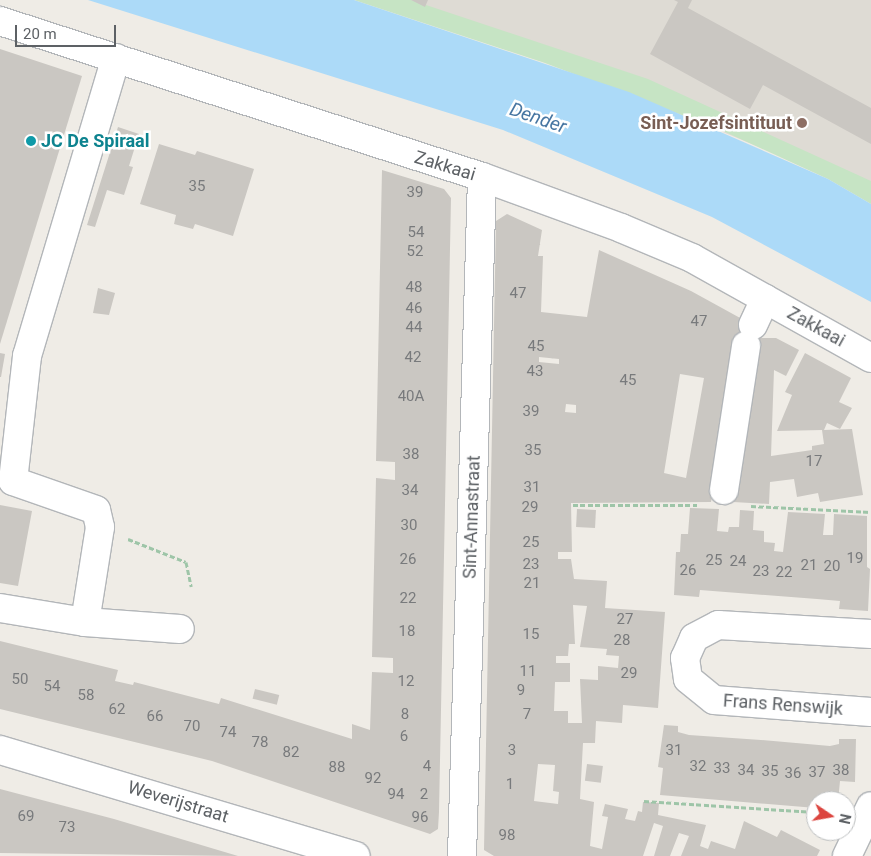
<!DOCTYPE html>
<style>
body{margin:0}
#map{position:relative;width:871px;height:856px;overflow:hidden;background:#efece6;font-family:Roboto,sans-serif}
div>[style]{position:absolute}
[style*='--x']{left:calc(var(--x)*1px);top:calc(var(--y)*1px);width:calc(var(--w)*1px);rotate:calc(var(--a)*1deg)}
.education>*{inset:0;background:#dedbd4}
.green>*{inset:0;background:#c6e4c4}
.water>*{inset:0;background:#acdaf8}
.building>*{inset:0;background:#cac7c2;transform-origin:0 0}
.path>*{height:3px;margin-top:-1.5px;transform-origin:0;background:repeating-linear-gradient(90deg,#9ec5a8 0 5px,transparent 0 7.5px)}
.roads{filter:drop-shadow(1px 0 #b3b6b9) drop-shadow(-1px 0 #b3b6b9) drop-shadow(0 1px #b3b6b9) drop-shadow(0 -1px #b3b6b9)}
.minor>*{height:28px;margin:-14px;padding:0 14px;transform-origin:14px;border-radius:14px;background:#fff}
.dots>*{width:14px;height:14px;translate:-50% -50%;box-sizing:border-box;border:2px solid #fff;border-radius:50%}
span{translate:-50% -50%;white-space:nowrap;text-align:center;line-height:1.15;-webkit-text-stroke:5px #fff;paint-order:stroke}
.number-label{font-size:15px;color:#787a7c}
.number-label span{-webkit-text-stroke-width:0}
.education-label{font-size:18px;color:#785e54;font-weight:700}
.right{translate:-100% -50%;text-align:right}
.culture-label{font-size:18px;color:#0d838f;font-weight:700}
.left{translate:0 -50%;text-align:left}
.street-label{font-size:18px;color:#5d6165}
.water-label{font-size:19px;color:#4776a2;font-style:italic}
.north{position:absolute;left:806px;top:791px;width:50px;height:50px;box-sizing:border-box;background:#fff;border:1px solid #bec0c1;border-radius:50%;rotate:102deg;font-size:14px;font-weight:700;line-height:20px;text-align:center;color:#5d6165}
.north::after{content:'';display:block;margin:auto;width:18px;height:22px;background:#dc453f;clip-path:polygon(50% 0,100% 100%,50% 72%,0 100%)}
.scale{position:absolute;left:15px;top:25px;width:101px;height:22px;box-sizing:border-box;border:2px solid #5d6165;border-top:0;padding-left:6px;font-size:15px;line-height:18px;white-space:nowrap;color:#5d6165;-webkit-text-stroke:4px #fff;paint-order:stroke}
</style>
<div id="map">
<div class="education">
<i style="clip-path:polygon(402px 0,871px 0,871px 193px)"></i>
</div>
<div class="green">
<i style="clip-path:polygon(354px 0,411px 0,648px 79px,871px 181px,871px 204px,828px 179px,721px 130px,545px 63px)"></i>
</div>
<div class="water">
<i style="clip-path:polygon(88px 0,354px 0,629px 92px,828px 179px,871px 204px,871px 302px,712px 217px,503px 130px)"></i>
</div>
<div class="building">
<i style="clip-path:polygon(411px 0,428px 0,425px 7px)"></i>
<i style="clip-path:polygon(674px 0,692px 0,688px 8px,871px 108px,871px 144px,763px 85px,750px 109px,650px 54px,678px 2px)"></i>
<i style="clip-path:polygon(0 49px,82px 76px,0 344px)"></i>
<i style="clip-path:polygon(118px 127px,139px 134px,129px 166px,133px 167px,124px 195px,107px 190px,95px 227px,87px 225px)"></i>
<i style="clip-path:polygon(159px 144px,195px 155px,197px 151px,254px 169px,233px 236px,195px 224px,193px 229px,174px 224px,176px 215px,140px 204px)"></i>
<i style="clip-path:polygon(382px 170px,444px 189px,451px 198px,439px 812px,438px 829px,430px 834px,212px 761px,0 709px,0 641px,118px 670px,115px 681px,133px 685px,134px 682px,219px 704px,221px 698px,352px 739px,352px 724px,370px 730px,372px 672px,393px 673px,393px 658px,372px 657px,376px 478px,395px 480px,395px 462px,376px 461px)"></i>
<i style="clip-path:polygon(evenodd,507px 214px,542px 230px,538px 256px,543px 256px,541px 312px,587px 317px,599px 250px,691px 291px,762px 330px,761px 338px,776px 338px,799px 350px,786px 376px,774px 370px,771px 456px,812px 450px,812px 446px,824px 444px,822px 430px,777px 431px,792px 395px,785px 392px,805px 353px,851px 378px,839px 402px,852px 408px,840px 429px,827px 423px,824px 430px,852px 429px,863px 495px,820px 502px,818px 493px,797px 497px,794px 479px,770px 482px,769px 504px,733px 502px,754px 365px,736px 345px,711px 502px,571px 503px,572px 552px,558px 552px,558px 559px,571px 559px,574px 579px,607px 581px,605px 608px,665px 612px,658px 708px,623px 705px,622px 723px,596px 721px,595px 743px,583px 743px,580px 799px,594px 802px,590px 846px,602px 849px,608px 817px,602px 816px,605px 804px,628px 809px,625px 819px,635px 821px,638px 811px,642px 812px,643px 802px,659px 803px,658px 815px,706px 825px,700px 846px,708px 849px,711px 841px,735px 849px,744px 821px,777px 837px,781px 830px,820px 850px,817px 856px,681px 856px,689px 836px,679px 833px,670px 856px,654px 856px,663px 826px,654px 823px,643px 856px,494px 856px,484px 850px,496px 221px,507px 214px,539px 357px,559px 359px,559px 364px,539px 362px,539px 357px,507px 214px,680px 374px,704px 378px,686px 478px,664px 473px,680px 374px,507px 214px,566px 404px,576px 405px,576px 413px,565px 412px,566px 404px,507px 214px,573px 605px,587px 606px,580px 647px,607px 649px,606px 655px,619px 656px,618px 668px,598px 666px,598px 680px,580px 679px,582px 723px,568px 723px,568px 711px,554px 711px,555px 682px,570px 682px,570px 663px,556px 663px,556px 656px,568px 656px,569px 644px,575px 644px,573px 605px,507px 214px,538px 764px,555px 765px,553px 791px,559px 792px,558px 804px,534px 801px,538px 764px)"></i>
<i style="clip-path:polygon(98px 288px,115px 293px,109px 315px,93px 313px)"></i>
<i style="clip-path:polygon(0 353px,5px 354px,1px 377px,0 377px)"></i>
<i style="clip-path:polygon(0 505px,32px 511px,18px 586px,0 583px)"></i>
<i style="clip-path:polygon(690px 508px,719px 509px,717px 531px,728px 532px,729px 527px,739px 527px,740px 510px,754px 511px,753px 530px,764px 531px,764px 542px,775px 543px,774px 551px,783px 552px,788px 512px,825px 514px,823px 535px,833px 535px,834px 514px,867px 516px,867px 567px,870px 569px,868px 611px,839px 609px,840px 601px,817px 599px,700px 590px,699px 597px,674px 595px,676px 552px,680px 552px,681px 534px,688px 534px)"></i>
<i style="left:577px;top:509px;width:19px;height:18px;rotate:3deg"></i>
<i style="left:255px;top:689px;width:25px;height:10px;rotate:14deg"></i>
<i style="clip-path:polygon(664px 725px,678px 726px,678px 732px,689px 735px,761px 740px,830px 746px,839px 744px,839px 739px,856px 739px,855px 782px,840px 781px,838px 801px,816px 801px,816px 808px,660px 795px,663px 768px,658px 767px)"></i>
<i style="left:587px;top:764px;width:16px;height:17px;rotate:7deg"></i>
<i style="clip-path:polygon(0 789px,114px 819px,238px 856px,0 853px)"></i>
<i style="clip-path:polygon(812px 815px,816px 816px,816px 831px,810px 830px)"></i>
</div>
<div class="path">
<i style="--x:573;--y:505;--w:124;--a:0"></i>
<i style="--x:751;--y:506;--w:120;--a:2.9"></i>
<i style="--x:128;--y:539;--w:62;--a:21.6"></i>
<i style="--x:186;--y:562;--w:25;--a:78"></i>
<i style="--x:644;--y:801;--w:172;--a:3.7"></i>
</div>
<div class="roads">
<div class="minor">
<i style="--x:0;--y:21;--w:507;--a:17.93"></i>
<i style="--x:482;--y:177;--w:148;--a:20.1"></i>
<i style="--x:621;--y:228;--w:77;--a:22.9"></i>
<i style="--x:692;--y:258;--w:205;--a:29.2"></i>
<i style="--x:753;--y:325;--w:29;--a:-65"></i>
<i style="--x:724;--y:490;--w:146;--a:-81.3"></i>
<i style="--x:0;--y:608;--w:86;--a:9.4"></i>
<i style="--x:85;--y:622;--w:95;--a:4.2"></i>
<i style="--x:85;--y:622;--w:96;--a:-81"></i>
<i style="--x:100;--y:527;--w:17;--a:-103"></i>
<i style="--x:96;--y:510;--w:88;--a:-160.7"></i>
<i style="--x:13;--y:481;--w:126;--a:-83.6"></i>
<i style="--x:27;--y:356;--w:311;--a:-73.4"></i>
<i style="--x:871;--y:634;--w:153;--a:-176.6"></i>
<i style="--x:718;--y:625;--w:27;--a:152"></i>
<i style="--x:694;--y:638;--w:22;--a:114"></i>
<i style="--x:685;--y:658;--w:21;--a:82"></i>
<i style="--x:688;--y:679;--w:33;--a:39"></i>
<i style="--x:714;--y:700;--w:157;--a:4.4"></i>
<i style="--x:0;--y:750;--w:371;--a:16.6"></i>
<i style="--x:462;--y:856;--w:679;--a:-88.31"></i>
<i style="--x:847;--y:856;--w:55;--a:-64.4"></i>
</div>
</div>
<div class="dots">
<i style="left:802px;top:123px;background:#8d6e63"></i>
<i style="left:31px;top:141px;background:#0f9aa8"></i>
</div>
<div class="number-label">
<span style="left:197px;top:187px">35</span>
<span style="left:415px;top:193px">39</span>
<span style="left:416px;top:233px">54</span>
<span style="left:415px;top:252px">52</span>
<span style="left:414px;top:288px">48</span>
<span style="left:518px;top:294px">47</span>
<span style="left:414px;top:309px">46</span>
<span style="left:699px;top:322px">47</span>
<span style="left:414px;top:328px">44</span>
<span style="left:536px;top:347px">45</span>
<span style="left:413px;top:358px">42</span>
<span style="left:535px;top:372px">43</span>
<span style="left:628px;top:381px">45</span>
<span style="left:411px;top:397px">40A</span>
<span style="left:531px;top:412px">39</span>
<span style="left:533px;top:451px">35</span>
<span style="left:411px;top:455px">38</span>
<span style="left:814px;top:462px">17</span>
<span style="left:532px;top:488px">31</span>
<span style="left:410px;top:491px">34</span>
<span style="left:530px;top:508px">29</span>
<span style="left:409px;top:526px">30</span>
<span style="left:531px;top:543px">25</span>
<span style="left:855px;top:559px">19</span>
<span style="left:408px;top:560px">26</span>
<span style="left:714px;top:561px">25</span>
<span style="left:738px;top:562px">24</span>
<span style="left:531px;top:565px">23</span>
<span style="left:809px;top:566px">21</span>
<span style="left:832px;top:567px">20</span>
<span style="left:688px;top:571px">26</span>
<span style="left:761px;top:572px">23</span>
<span style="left:784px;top:573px">22</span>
<span style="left:532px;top:584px">21</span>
<span style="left:408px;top:599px">22</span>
<span style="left:625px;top:620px">27</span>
<span style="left:407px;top:632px">18</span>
<span style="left:531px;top:635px">15</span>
<span style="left:622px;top:641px">28</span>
<span style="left:528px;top:672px">11</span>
<span style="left:629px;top:674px">29</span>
<span style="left:20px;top:680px">50</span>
<span style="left:406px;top:682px">12</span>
<span style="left:52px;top:687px">54</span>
<span style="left:521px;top:691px">9</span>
<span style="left:86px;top:696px">58</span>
<span style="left:117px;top:710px">62</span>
<span style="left:405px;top:715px">8</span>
<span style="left:527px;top:715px">7</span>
<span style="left:155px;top:717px">66</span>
<span style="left:192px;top:727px">70</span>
<span style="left:228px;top:733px">74</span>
<span style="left:404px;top:737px">6</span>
<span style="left:260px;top:743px">78</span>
<span style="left:512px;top:751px">3</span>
<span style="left:674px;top:751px">31</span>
<span style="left:291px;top:753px">82</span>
<span style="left:427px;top:767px">4</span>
<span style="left:698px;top:767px">32</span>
<span style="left:337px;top:768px">88</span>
<span style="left:722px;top:769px">33</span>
<span style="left:746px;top:771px">34</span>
<span style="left:841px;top:771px">38</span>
<span style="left:770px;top:772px">35</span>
<span style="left:817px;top:773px">37</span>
<span style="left:793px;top:774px">36</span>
<span style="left:373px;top:779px">92</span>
<span style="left:510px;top:785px">1</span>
<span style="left:396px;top:795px">94</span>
<span style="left:424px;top:795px">2</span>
<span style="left:26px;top:817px">69</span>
<span style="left:420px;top:818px">96</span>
<span style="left:67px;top:828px">73</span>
<span style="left:507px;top:836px">98</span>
</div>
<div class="education-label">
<span class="right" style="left:792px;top:123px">Sint-Jozefsintituut</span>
</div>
<div class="culture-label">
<span class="left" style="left:41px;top:141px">JC De Spiraal</span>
</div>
<div class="street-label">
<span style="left:445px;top:166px;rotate:17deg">Zakkaai</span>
<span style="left:816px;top:327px;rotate:29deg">Zakkaai</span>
<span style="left:472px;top:517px;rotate:-88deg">Sint-Annastraat</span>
<span style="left:783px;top:705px;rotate:4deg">Frans Renswijk</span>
<span style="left:178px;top:802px;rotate:17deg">Weverijstraat</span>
</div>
<div class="water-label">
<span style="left:538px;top:118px;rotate:19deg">Dender</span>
</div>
<div class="north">N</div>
<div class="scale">20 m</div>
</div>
